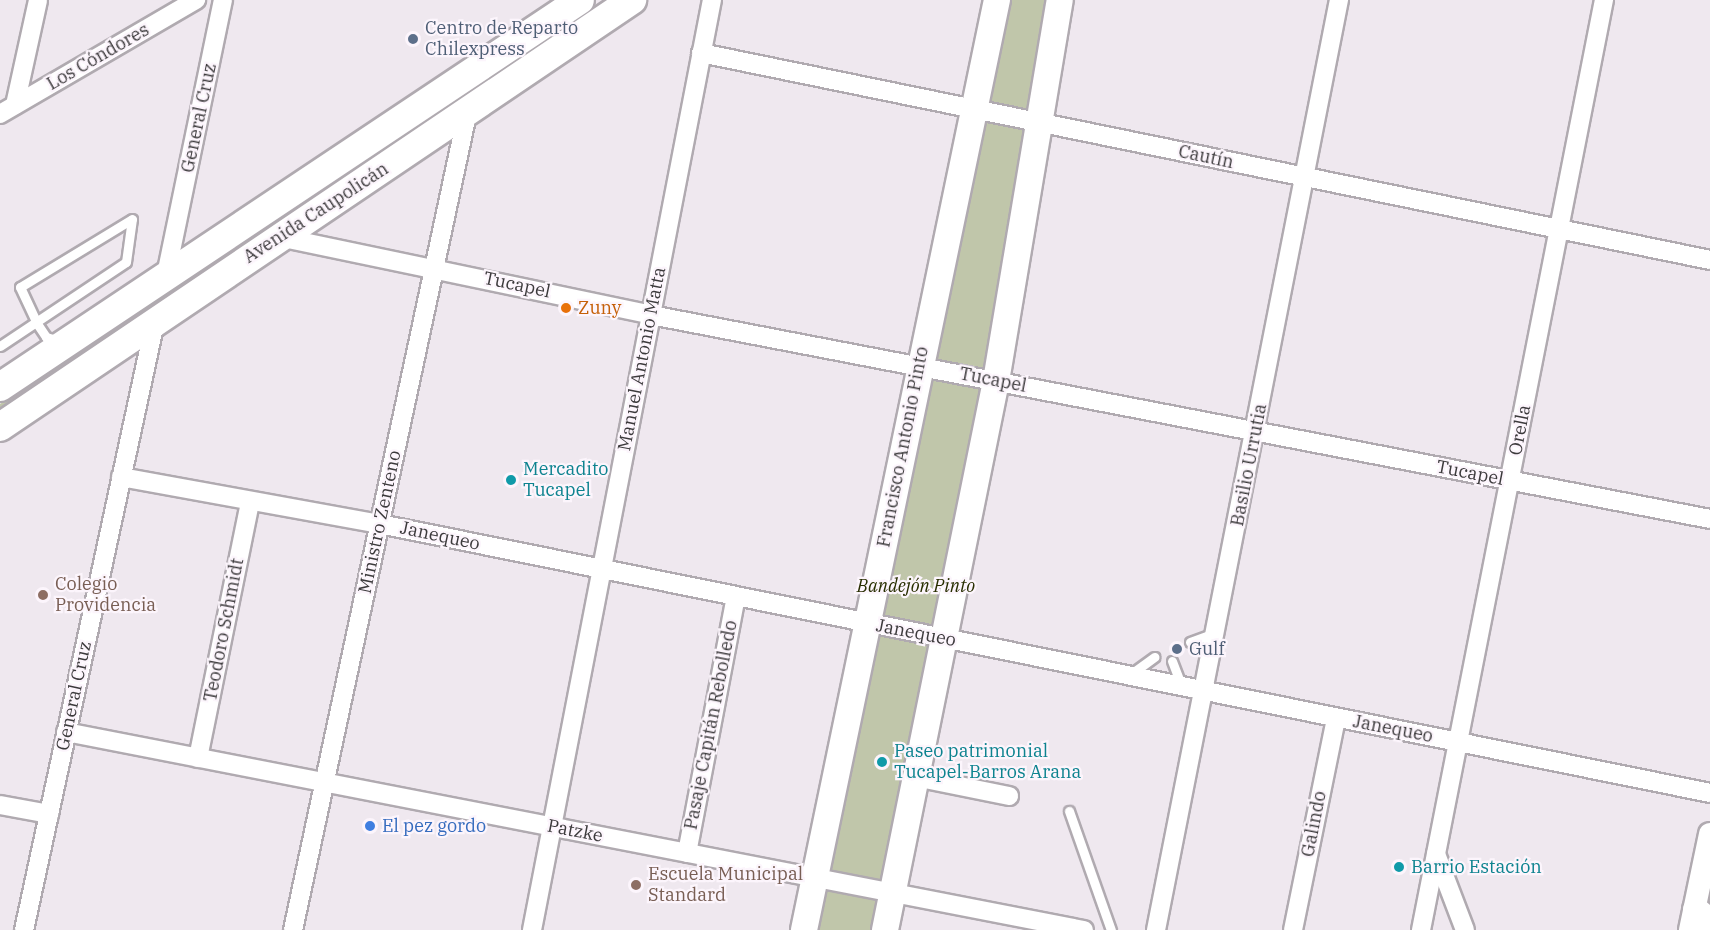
<!DOCTYPE html>
<meta charset="utf-8">
<style>
body{margin:0}
#map{position:relative;width:1710px;height:930px;overflow:hidden;background:#efe8ef;font-family:"IBM Plex Serif",serif}
div>[style]{position:absolute}
[style*='--x']{left:calc(var(--x)*1px);top:calc(var(--y)*1px);width:calc(var(--w)*1px);rotate:calc(var(--a)*1deg)}
.green>*{inset:0;background:#c0c6aa}
.roads{filter:drop-shadow(2px 0 #b0aab0) drop-shadow(-2px 0 #b0aab0) drop-shadow(0 2px #b0aab0) drop-shadow(0 -2px #b0aab0)}
.service>*{height:9px;margin:-4.5px;padding:0 4.5px;transform-origin:4.5px;border-radius:4.5px;background:#fff}
.minor>*{height:18px;margin:-9px;padding:0 9px;transform-origin:9px;border-radius:9px;background:#fff}
.tertiary>*{height:22px;margin:-11px;padding:0 11px;transform-origin:11px;border-radius:11px;background:#fff}
.secondary>*{height:26px;margin:-13px;padding:0 13px;transform-origin:13px;border-radius:13px;background:#fff}
.primary>*{height:28px;margin:-14px;padding:0 14px;transform-origin:14px;border-radius:14px;background:#fff}
.dots>*{width:16px;height:16px;translate:-50% -50%;box-sizing:border-box;border:3px solid #fcf5fc;border-radius:50%}
span{translate:-50% -50%;white-space:nowrap;text-align:center;line-height:1.15;-webkit-text-stroke:4.5px #fcf5fc;paint-order:stroke}
.service-label{font-size:18px;color:#4e5e75}
.left{translate:0 -50%;text-align:left}
.street-label{font-size:18px;color:#3c3a3c}
.food-label{font-size:18px;color:#c56008}
.culture-label{font-size:18px;color:#0d838f}
.education-label{font-size:18px;color:#785e54}
.park-label{font-size:18px;color:#282e00;font-style:italic}
.shop-label{font-size:18px;color:#366cbe}
</style>
<div id="map">
<div class="green">
<i style="clip-path:polygon(605px 0,623px 0,0 421px,0 404px)"></i>
<i style="clip-path:polygon(1009px 0,1052px 0,1040px 95px,879px 930px,818px 930px)"></i>
</div>
<div class="roads">
<div class="service">
<i style="--x:0;--y:346;--w:151;--a:-33.7"></i>
<i style="--x:126;--y:262;--w:43;--a:-82.1"></i>
<i style="--x:132;--y:219;--w:131;--a:148.7"></i>
<i style="--x:20;--y:287;--w:38;--a:65"></i>
<i style="--x:36;--y:322;--w:18;--a:56"></i>
<i style="--x:46;--y:337;--w:15;--a:16"></i>
<i style="--x:1190;--y:642;--w:27;--a:-20"></i>
<i style="--x:1172;--y:661;--w:26;--a:69"></i>
<i style="--x:1131;--y:674;--w:29;--a:-36"></i>
<i style="--x:1069;--y:811;--w:126;--a:70.6"></i>
</div>
<div class="minor">
<i style="--x:701;--y:53;--w:1030;--a:11.59"></i>
<i style="--x:15;--y:105;--w:107;--a:-77.6"></i>
<i style="--x:0;--y:114;--w:227;--a:-30.2"></i>
<i style="--x:279;--y:237;--w:380;--a:11.8"></i>
<i style="--x:651;--y:315;--w:1078;--a:10.9"></i>
<i style="--x:166;--y:275;--w:281;--a:-78.3"></i>
<i style="--x:121;--y:477;--w:263;--a:10.3"></i>
<i style="--x:380;--y:524;--w:1357;--a:11.43"></i>
<i style="--x:66;--y:732;--w:1037;--a:11.01"></i>
<i style="--x:198;--y:758;--w:261;--a:-78.5"></i>
<i style="--x:915;--y:777;--w:96;--a:11.4"></i>
<i style="--x:0;--y:805;--w:50;--a:10.4"></i>
<i style="--x:687;--y:853;--w:261;--a:-79.2"></i>
<i style="--x:1436;--y:854;--w:81;--a:69.1"></i>
<i style="--x:24;--y:930;--w:622;--a:-77.84"></i>
<i style="--x:293;--y:930;--w:834;--a:-77.96"></i>
<i style="--x:532;--y:930;--w:947;--a:-79.05"></i>
<i style="--x:1156;--y:930;--w:948;--a:-78.87"></i>
<i style="--x:1293;--y:930;--w:216;--a:-78.5"></i>
<i style="--x:1421;--y:930;--w:948;--a:-78.87"></i>
</div>
<div class="tertiary">
<i style="--x:1690;--y:930;--w:98;--a:-78.2"></i>
</div>
<div class="secondary">
<i style="--x:1696;--y:910;--w:18;--a:41"></i>
<i style="--x:804;--y:930;--w:950;--a:-78.28"></i>
<i style="--x:885;--y:930;--w:560;--a:-78.57"></i>
<i style="--x:996;--y:381;--w:386;--a:-80.5"></i>
</div>
<div class="primary">
<i style="--x:0;--y:387;--w:697;--a:-33.71"></i>
<i style="--x:0;--y:427;--w:763;--a:-34.04"></i>
</div>
</div>
<div class="dots">
<i style="left:413px;top:39px;background:#5c6f8a"></i>
<i style="left:566px;top:308px;background:#e8710a"></i>
<i style="left:511px;top:480px;background:#0f9aa8"></i>
<i style="left:43px;top:595px;background:#8d6e63"></i>
<i style="left:1177px;top:649px;background:#5c6f8a"></i>
<i style="left:882px;top:762px;background:#0f9aa8"></i>
<i style="left:370px;top:826px;background:#3f7fe0"></i>
<i style="left:1399px;top:867px;background:#0f9aa8"></i>
<i style="left:636px;top:885px;background:#8d6e63"></i>
</div>
<div class="service-label">
<span class="left" style="left:425px;top:39px">Centro de Reparto<br>Chilexpress</span>
<span class="left" style="left:1189px;top:649px">Gulf</span>
</div>
<div class="street-label">
<span style="left:98px;top:57px;rotate:-30deg">Los Cóndores</span>
<span style="left:199px;top:118px;rotate:-78deg">General Cruz</span>
<span style="left:1206px;top:157px;rotate:12deg">Cautín</span>
<span style="left:316px;top:213px;rotate:-33deg">Avenida Caupolicán</span>
<span style="left:517px;top:285px;rotate:12deg">Tucapel</span>
<span style="left:642px;top:359px;rotate:-79deg">Manuel Antonio Matta</span>
<span style="left:993px;top:380px;rotate:11deg">Tucapel</span>
<span style="left:1520px;top:430px;rotate:-79deg">Orella</span>
<span style="left:903px;top:447px;rotate:-79deg">Francisco Antonio Pinto</span>
<span style="left:1249px;top:465px;rotate:-79deg">Basilio Urrutia</span>
<span style="left:1470px;top:473px;rotate:11deg">Tucapel</span>
<span style="left:380px;top:522px;rotate:-78deg">Ministro Zenteno</span>
<span style="left:440px;top:536px;rotate:12deg">Janequeo</span>
<span style="left:224px;top:630px;rotate:-79deg">Teodoro Schmidt</span>
<span style="left:916px;top:633px;rotate:11deg">Janequeo</span>
<span style="left:74px;top:696px;rotate:-78deg">General Cruz</span>
<span style="left:711px;top:725px;rotate:-79deg">Pasaje Capitán Rebolledo</span>
<span style="left:1393px;top:729px;rotate:11deg">Janequeo</span>
<span style="left:1314px;top:824px;rotate:-79deg">Galindo</span>
<span style="left:575px;top:831px;rotate:11deg">Patzke</span>
</div>
<div class="food-label">
<span class="left" style="left:578px;top:308px">Zuny</span>
</div>
<div class="culture-label">
<span class="left" style="left:523px;top:480px">Mercadito<br>Tucapel</span>
<span class="left" style="left:894px;top:762px">Paseo patrimonial<br>Tucapel-Barros Arana</span>
<span class="left" style="left:1411px;top:867px">Barrio Estación</span>
</div>
<div class="education-label">
<span class="left" style="left:55px;top:595px">Colegio<br>Providencia</span>
<span class="left" style="left:648px;top:885px">Escuela Municipal<br>Standard</span>
</div>
<div class="park-label">
<span style="left:916px;top:586px">Bandejón Pinto</span>
</div>
<div class="shop-label">
<span class="left" style="left:382px;top:826px">El pez gordo</span>
</div>
</div>
